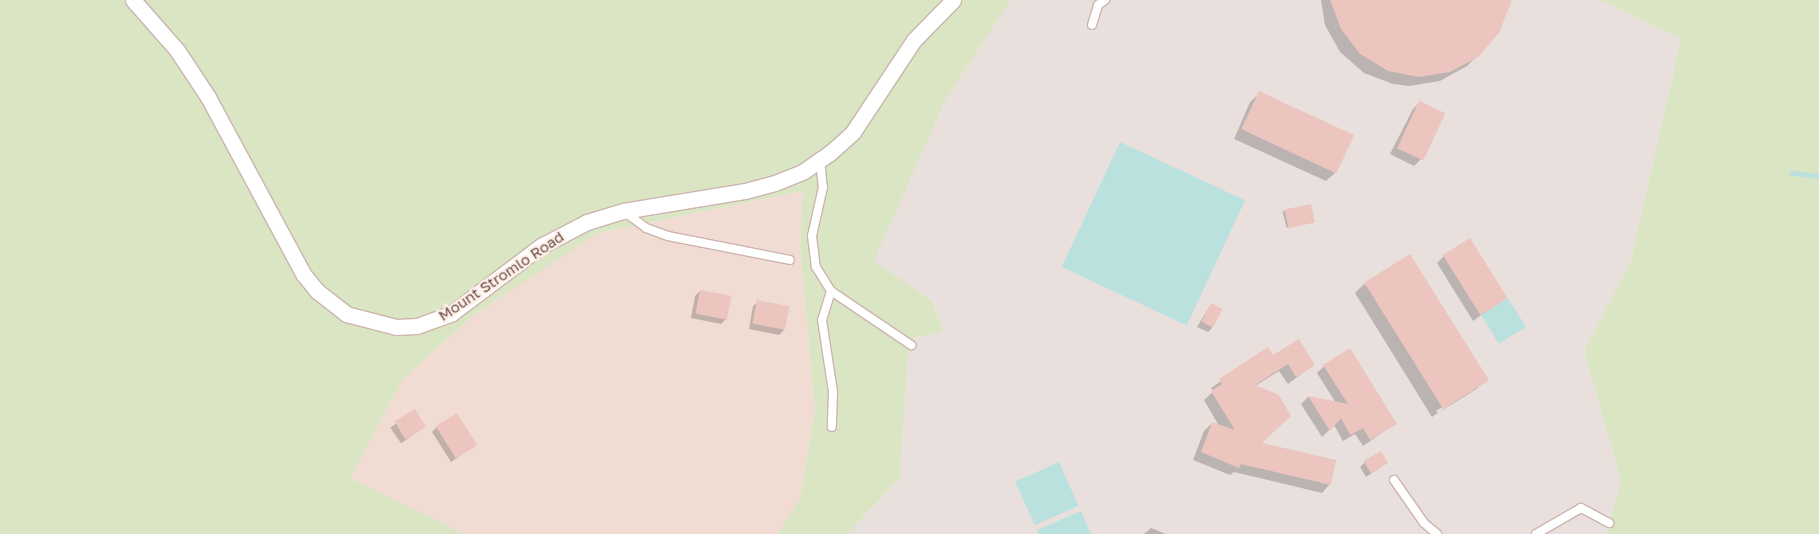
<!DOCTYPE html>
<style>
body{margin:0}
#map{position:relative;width:1819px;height:534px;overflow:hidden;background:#f9ece4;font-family:"Golos Text",sans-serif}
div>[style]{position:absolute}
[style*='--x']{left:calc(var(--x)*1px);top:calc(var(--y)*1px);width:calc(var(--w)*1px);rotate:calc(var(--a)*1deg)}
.residential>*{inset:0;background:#f0dcd3}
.industrial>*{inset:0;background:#e9e0de}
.green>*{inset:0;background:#dae5c4}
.water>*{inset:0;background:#bae1dd;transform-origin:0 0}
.shadow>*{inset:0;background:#0003;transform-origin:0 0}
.stream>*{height:4.5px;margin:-2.25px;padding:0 2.25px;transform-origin:2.25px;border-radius:2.25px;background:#bae1dd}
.building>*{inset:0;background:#ecc5be;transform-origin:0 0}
.roads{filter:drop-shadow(1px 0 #ccb4ae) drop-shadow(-1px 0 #ccb4ae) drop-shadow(0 1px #ccb4ae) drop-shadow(0 -1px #ccb4ae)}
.lane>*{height:8px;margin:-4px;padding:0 4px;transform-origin:4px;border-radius:4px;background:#fff}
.street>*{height:15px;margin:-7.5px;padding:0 7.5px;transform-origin:7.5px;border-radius:7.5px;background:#fff}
span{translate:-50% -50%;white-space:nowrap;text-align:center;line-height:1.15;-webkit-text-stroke:4.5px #fdf0e9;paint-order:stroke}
.street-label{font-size:15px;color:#6f504c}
</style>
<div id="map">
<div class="residential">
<i style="clip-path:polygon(804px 191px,800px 247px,815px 410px,800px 499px,778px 534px,465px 534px,350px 478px,403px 379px,475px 314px,561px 255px,598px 233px)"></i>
</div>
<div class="industrial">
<i style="clip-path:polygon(1011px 0,1600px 0,1681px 39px,1631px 260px,1584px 351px,1621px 481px,1606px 534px,847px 534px,900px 478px,908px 352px,915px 337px,944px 330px,931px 300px,873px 262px,945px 101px)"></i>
</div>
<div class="green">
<i style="clip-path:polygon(0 0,1011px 0,945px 101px,874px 261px,931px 300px,944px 331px,915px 337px,908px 352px,900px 478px,847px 534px,778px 534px,800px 498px,815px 410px,800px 247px,803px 191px,598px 233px,475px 314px,403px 379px,350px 478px,465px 534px,0 534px)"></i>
<i style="clip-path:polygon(1600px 0,1819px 0,1819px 534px,1606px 534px,1621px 481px,1584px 351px,1631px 260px,1681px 39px)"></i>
</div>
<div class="water">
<i style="left:1120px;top:142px;width:138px;height:138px;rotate:25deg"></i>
<i style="left:1508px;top:298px;width:34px;height:32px;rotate:58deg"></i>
<i style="left:1059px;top:462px;width:48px;height:48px;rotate:66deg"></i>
<i style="clip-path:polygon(1081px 511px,1091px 534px,1039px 534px,1037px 530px)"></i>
</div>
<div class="shadow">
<i style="clip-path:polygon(1321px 0,1509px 0,1477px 56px,1467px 66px,1440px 81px,1409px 86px,1393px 84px,1364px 73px,1340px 52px,1325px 25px)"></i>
<i style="clip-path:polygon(1260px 93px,1352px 135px,1336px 172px,1326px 181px,1234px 139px,1250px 102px)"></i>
<i style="clip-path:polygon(1420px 102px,1421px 159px,1414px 166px,1390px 154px,1413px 109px)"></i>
<i style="left:1310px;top:205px;width:17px;height:28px;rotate:77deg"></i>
<i style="clip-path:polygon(1444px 256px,1506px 297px,1473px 321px,1437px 263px)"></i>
<i style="clip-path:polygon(evenodd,1364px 284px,1487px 379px,1432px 417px,1355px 293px,1364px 284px,1478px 385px,1478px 388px,1438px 413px,1436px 411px,1478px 385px)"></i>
<i style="clip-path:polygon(700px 291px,730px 297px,726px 319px,721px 324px,691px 318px,695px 296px)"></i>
<i style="clip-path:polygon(758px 302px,784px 330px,779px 335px,749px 329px,753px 306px)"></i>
<i style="clip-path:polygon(1211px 304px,1212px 328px,1208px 332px,1197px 327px)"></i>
<i style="clip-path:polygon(1268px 349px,1273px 357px,1313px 365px,1288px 384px,1279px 371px,1255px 386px,1256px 446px,1330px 484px,1322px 493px,1234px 472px,1230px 475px,1193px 460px,1204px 431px,1212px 423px,1219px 426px,1204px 400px,1214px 391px,1211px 388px)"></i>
<i style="clip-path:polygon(1324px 366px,1396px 423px,1363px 446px,1355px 434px,1343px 441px,1334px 425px,1322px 437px,1301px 404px,1308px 397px,1336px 403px,1317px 373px)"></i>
<i style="left:414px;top:411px;width:19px;height:29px;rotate:55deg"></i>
<i style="clip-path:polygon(437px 427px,476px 445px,451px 462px,432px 432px)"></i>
<i style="clip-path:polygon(1365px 462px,1387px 463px,1366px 477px,1360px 467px)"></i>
<i style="clip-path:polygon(1151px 528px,1166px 534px,1144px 534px)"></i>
</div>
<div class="stream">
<i style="--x:1792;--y:173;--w:27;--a:6"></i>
</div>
<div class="building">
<i style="clip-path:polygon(1330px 0,1512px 0,1499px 33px,1478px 57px,1450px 72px,1419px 77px,1388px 71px,1360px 54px,1341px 29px)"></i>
<i style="left:1259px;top:91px;width:105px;height:42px;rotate:25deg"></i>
<i style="left:1419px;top:101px;width:29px;height:52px;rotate:25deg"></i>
<i style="left:1311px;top:204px;width:19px;height:27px;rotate:78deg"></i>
<i style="left:1470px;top:238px;width:71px;height:32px;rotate:58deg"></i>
<i style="left:1410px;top:254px;width:149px;height:54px;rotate:58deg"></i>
<i style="left:700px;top:290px;width:32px;height:24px;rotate:11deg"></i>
<i style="left:757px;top:300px;width:33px;height:24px;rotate:11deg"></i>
<i style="left:1211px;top:303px;width:13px;height:21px;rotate:27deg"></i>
<i style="clip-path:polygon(1299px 339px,1315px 365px,1296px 377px,1288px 364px,1255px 385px,1279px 395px,1291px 416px,1262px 443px,1336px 460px,1331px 485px,1241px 464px,1239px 468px,1201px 452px,1212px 422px,1235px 430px,1211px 391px,1222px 384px,1219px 379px,1268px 347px,1273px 355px)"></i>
<i style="clip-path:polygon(1350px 348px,1397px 424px,1370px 440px,1363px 428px,1350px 435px,1341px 418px,1330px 431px,1308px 396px,1348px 404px,1323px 365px)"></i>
<i style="left:415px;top:409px;width:21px;height:24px;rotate:59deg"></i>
<i style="left:457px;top:413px;width:38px;height:25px;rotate:58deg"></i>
<i style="left:1381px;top:451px;width:14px;height:20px;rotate:60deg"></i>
</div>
<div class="roads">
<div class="lane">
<i style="--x:1092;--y:25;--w:21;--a:-73"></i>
<i style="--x:1098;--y:5;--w:9;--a:-36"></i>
<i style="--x:820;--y:160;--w:27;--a:84"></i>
<i style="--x:823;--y:187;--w:50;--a:102.7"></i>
<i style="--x:812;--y:236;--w:31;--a:83"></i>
<i style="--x:816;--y:267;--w:28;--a:58"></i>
<i style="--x:831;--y:291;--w:97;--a:34"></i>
<i style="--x:625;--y:212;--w:26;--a:37"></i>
<i style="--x:646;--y:228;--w:23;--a:20"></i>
<i style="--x:668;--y:236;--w:124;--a:11.1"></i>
<i style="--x:831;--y:291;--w:30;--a:107"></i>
<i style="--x:822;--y:320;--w:73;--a:81.3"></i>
<i style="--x:833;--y:392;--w:35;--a:92"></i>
<i style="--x:1394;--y:480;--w:52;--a:55.1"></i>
<i style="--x:1424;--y:523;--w:17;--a:40"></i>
<i style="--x:1536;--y:534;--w:52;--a:-30"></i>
<i style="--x:1581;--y:508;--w:32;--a:28"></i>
</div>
<div class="street">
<i style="--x:133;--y:0;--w:67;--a:48.7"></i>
<i style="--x:177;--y:50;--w:56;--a:56.6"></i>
<i style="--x:208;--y:97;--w:202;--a:61.7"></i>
<i style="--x:304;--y:275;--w:21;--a:51"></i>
<i style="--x:317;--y:291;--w:37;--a:38"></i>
<i style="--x:346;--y:314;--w:52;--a:14.6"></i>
<i style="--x:396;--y:327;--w:21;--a:-3"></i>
<i style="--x:417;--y:326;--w:37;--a:-20"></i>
<i style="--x:452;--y:313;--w:111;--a:-37"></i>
<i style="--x:541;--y:246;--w:52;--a:-27.6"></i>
<i style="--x:587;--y:222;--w:38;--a:-17"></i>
<i style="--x:623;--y:211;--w:124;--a:-9.3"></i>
<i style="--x:745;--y:191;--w:31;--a:-15"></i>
<i style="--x:775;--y:183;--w:31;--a:-22"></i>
<i style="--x:804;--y:171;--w:32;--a:-35"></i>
<i style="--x:830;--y:153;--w:31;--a:-42"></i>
<i style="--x:853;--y:132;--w:110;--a:-56.5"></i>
<i style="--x:914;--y:40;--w:56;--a:-45.7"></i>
</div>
</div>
<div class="street-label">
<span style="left:501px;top:276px;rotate:-34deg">Mount Stromlo Road</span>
</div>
</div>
